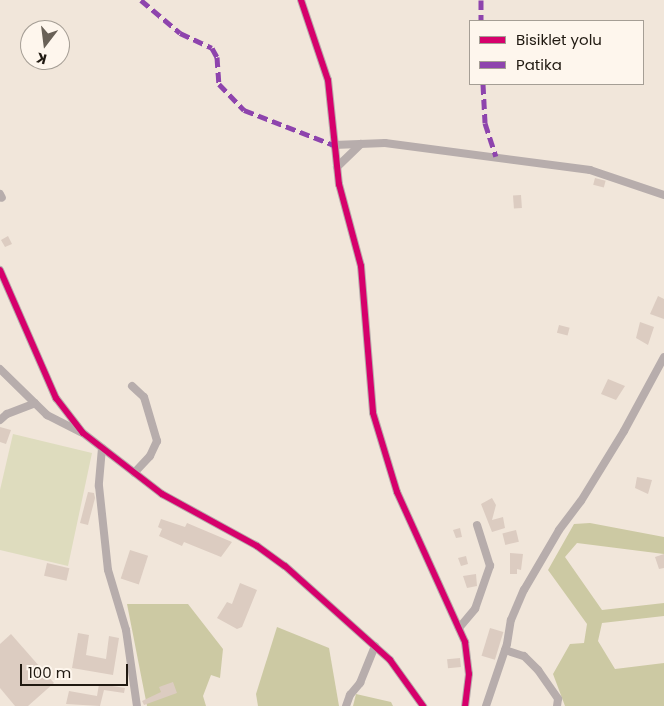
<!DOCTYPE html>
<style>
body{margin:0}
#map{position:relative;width:664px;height:706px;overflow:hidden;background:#f1e6da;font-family:Poppins,sans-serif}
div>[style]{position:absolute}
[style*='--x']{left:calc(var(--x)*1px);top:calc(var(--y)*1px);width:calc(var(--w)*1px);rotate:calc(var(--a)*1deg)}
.green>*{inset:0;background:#dedcbe}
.forest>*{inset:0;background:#ccc9a3}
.building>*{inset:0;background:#dcccc1;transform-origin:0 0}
.minor>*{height:8px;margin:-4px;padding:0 4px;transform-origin:4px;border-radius:4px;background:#b7adac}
.quiet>*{height:5px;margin-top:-2.5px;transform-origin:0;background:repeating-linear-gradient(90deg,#8e44ad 0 10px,transparent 0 15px)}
.cycleway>*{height:6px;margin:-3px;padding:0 3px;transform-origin:3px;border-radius:3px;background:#d6006c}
span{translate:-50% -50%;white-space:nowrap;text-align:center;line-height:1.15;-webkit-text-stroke:4.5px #fef6ed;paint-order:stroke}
.legend{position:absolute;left:469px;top:20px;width:175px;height:65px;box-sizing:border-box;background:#fef6ed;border:1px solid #a59e95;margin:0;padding:6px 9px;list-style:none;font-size:15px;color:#201911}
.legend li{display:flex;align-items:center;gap:10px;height:25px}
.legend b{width:25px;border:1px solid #a59e95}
.north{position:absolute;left:20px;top:20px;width:50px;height:50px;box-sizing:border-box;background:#fef6ed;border:1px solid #a59e95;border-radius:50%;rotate:195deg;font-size:14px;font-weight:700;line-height:20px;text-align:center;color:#201911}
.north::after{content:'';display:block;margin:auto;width:18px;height:22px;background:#696157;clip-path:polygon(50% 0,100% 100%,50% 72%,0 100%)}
.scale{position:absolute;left:20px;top:664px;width:108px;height:22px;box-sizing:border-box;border:2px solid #201911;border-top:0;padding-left:6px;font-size:15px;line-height:18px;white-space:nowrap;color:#201911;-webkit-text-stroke:4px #fef6ed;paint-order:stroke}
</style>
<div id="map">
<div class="green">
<i style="clip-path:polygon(13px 434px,92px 453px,68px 566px,0 550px,0 490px)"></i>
</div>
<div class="forest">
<i style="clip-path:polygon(590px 523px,664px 537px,664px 554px,577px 543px,565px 557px,602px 610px,664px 603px,664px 616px,602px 623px,598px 641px,615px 669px,664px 663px,664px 706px,565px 706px,553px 674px,570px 644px,584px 643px,587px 624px,548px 570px,574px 524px)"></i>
<i style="clip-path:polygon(127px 604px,188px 604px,223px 649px,220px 678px,211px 675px,203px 696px,206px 706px,147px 706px)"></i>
<i style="clip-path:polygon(277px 627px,329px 648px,339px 706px,258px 706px,256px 694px)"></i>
<i style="clip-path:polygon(356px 694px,391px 702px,393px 706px,353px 706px)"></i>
</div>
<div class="building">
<i style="left:595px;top:178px;width:11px;height:7px;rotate:15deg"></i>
<i style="left:521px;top:195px;width:13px;height:8px;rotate:86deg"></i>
<i style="clip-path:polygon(8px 236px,12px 244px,5px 247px,1px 240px)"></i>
<i style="clip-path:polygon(658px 296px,664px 299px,664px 319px,650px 314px)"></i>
<i style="clip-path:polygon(640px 322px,654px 327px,648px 345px,636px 338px)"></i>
<i style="left:559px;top:325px;width:11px;height:8px;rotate:15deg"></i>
<i style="clip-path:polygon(608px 379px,625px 386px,616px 400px,601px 394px)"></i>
<i style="clip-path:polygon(0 427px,11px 430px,6px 444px,0 442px)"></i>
<i style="clip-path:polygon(637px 477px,652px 480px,648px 494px,635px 488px)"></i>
<i style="clip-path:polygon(88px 492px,94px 493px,95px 498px,88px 525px,80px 523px)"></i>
<i style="clip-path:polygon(492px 498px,496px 505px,492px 520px,503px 517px,505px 528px,492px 532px,481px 504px)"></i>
<i style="clip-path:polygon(161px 519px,185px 527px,187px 523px,232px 542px,221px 557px,184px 542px,182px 546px,159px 536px,162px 529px,158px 527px)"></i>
<i style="clip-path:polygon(460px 528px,462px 537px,456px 538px,453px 530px)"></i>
<i style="left:516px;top:530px;width:12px;height:14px;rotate:76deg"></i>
<i style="left:130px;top:550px;width:19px;height:30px;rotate:18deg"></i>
<i style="clip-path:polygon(510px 553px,523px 554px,521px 570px,517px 569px,517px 574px,510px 574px)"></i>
<i style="clip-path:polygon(664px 554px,664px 568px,659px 569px,655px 557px)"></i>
<i style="clip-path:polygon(466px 556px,468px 564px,461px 566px,458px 558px)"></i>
<i style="left:47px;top:563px;width:23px;height:13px;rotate:13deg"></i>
<i style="clip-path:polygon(476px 574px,477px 586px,467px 588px,463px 576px)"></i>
<i style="clip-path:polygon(240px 583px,257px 590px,242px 627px,237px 629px,217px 618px,227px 602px,232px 604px)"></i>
<i style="left:490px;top:628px;width:14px;height:29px;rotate:17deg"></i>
<i style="clip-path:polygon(78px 633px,89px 635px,86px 655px,106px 659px,109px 636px,119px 638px,113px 675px,72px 668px)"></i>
<i style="clip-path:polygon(11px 634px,54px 683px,28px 706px,15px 706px,0 688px,0 644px)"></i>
<i style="left:460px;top:658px;width:9px;height:13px;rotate:84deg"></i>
<i style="clip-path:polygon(173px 682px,177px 693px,144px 705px,142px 701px,161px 692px,159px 687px)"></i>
<i style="clip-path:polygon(99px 684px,125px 688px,124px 693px,104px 690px,100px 706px,66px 704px,69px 691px,97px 696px)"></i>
</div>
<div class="minor">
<i style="--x:301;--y:0;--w:84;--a:71.4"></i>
<i style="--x:328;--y:80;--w:105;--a:84"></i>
<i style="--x:339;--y:184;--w:85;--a:75"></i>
<i style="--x:361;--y:266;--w:147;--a:85.3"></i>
<i style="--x:373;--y:413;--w:83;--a:73.1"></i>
<i style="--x:397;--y:492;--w:165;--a:65.6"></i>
<i style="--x:465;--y:642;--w:32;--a:83"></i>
<i style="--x:469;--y:674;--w:32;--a:97"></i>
<i style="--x:334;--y:145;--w:51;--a:-2.2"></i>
<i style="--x:385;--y:143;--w:207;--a:7.5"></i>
<i style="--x:590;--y:170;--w:78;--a:18.7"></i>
<i style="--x:337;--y:167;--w:33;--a:-44"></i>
<i style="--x:0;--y:194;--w:4;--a:63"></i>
<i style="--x:0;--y:270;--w:140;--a:66.4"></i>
<i style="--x:56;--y:398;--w:44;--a:52.4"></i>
<i style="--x:83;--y:433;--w:100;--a:37.7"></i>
<i style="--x:162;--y:494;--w:108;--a:28.7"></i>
<i style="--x:257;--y:546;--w:34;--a:36"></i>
<i style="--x:285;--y:566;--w:141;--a:41.8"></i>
<i style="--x:390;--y:660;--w:57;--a:54.3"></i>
<i style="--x:0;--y:369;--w:66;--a:44.4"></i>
<i style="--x:47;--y:415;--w:38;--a:27"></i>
<i style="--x:132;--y:386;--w:16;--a:43"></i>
<i style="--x:144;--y:397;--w:46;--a:73.5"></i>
<i style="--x:157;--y:441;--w:17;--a:115"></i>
<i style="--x:150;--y:456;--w:23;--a:133"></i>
<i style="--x:0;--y:420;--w:9;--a:-41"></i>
<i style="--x:7;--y:414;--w:30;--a:-21"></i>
<i style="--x:102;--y:448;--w:38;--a:95"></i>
<i style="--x:99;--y:486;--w:84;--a:83.9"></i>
<i style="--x:108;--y:570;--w:63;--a:73.3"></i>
<i style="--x:126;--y:630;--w:77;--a:81.8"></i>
<i style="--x:459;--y:628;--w:25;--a:-50"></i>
<i style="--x:475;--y:609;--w:46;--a:-70.8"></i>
<i style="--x:490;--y:566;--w:43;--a:-107.6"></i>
<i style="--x:505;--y:650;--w:20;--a:18"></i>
<i style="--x:524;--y:656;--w:20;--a:45"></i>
<i style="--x:538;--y:670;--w:35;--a:55"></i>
<i style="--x:558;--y:699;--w:7;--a:98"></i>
<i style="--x:346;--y:706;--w:12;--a:-70"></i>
<i style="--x:350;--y:695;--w:16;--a:-50"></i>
<i style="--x:360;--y:683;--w:40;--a:-68"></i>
<i style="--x:486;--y:706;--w:65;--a:-71.3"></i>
<i style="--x:507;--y:644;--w:24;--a:-81"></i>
<i style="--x:511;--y:620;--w:33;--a:-67"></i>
<i style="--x:524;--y:590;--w:69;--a:-59.7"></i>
<i style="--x:559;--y:530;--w:36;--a:-53"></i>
<i style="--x:581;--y:501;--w:82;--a:-58.4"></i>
<i style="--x:624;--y:431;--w:84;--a:-61.6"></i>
</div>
<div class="quiet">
<i style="--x:141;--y:0;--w:51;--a:40.2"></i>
<i style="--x:180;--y:33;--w:35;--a:25"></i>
<i style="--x:212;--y:48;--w:10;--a:61"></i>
<i style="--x:217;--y:57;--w:27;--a:86"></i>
<i style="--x:219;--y:84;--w:36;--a:46"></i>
<i style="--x:244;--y:110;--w:97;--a:21.3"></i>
<i style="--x:481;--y:0;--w:21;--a:90"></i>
<i style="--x:483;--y:84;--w:39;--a:87"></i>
<i style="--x:485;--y:123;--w:35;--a:72"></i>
</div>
<div class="cycleway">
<i style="--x:301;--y:0;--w:84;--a:71.4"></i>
<i style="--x:328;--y:80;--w:105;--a:84"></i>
<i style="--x:339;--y:184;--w:85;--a:75"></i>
<i style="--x:361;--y:266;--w:147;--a:85.3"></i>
<i style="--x:373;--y:413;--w:83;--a:73.1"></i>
<i style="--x:397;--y:492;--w:165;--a:65.6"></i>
<i style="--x:465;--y:642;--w:32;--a:83"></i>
<i style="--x:469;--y:674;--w:32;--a:97"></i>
<i style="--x:0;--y:270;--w:140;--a:66.4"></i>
<i style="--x:56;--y:398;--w:44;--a:52.4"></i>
<i style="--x:83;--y:433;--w:100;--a:37.7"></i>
<i style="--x:162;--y:494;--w:108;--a:28.7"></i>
<i style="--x:257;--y:546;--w:34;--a:36"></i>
<i style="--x:285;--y:566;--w:141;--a:41.8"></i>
<i style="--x:390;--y:660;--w:57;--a:54.3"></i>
</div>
<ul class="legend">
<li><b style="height:6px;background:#d6006c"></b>Bisiklet yolu</li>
<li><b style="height:6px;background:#8e44ad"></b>Patika</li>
</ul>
<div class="north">K</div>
<div class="scale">100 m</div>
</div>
